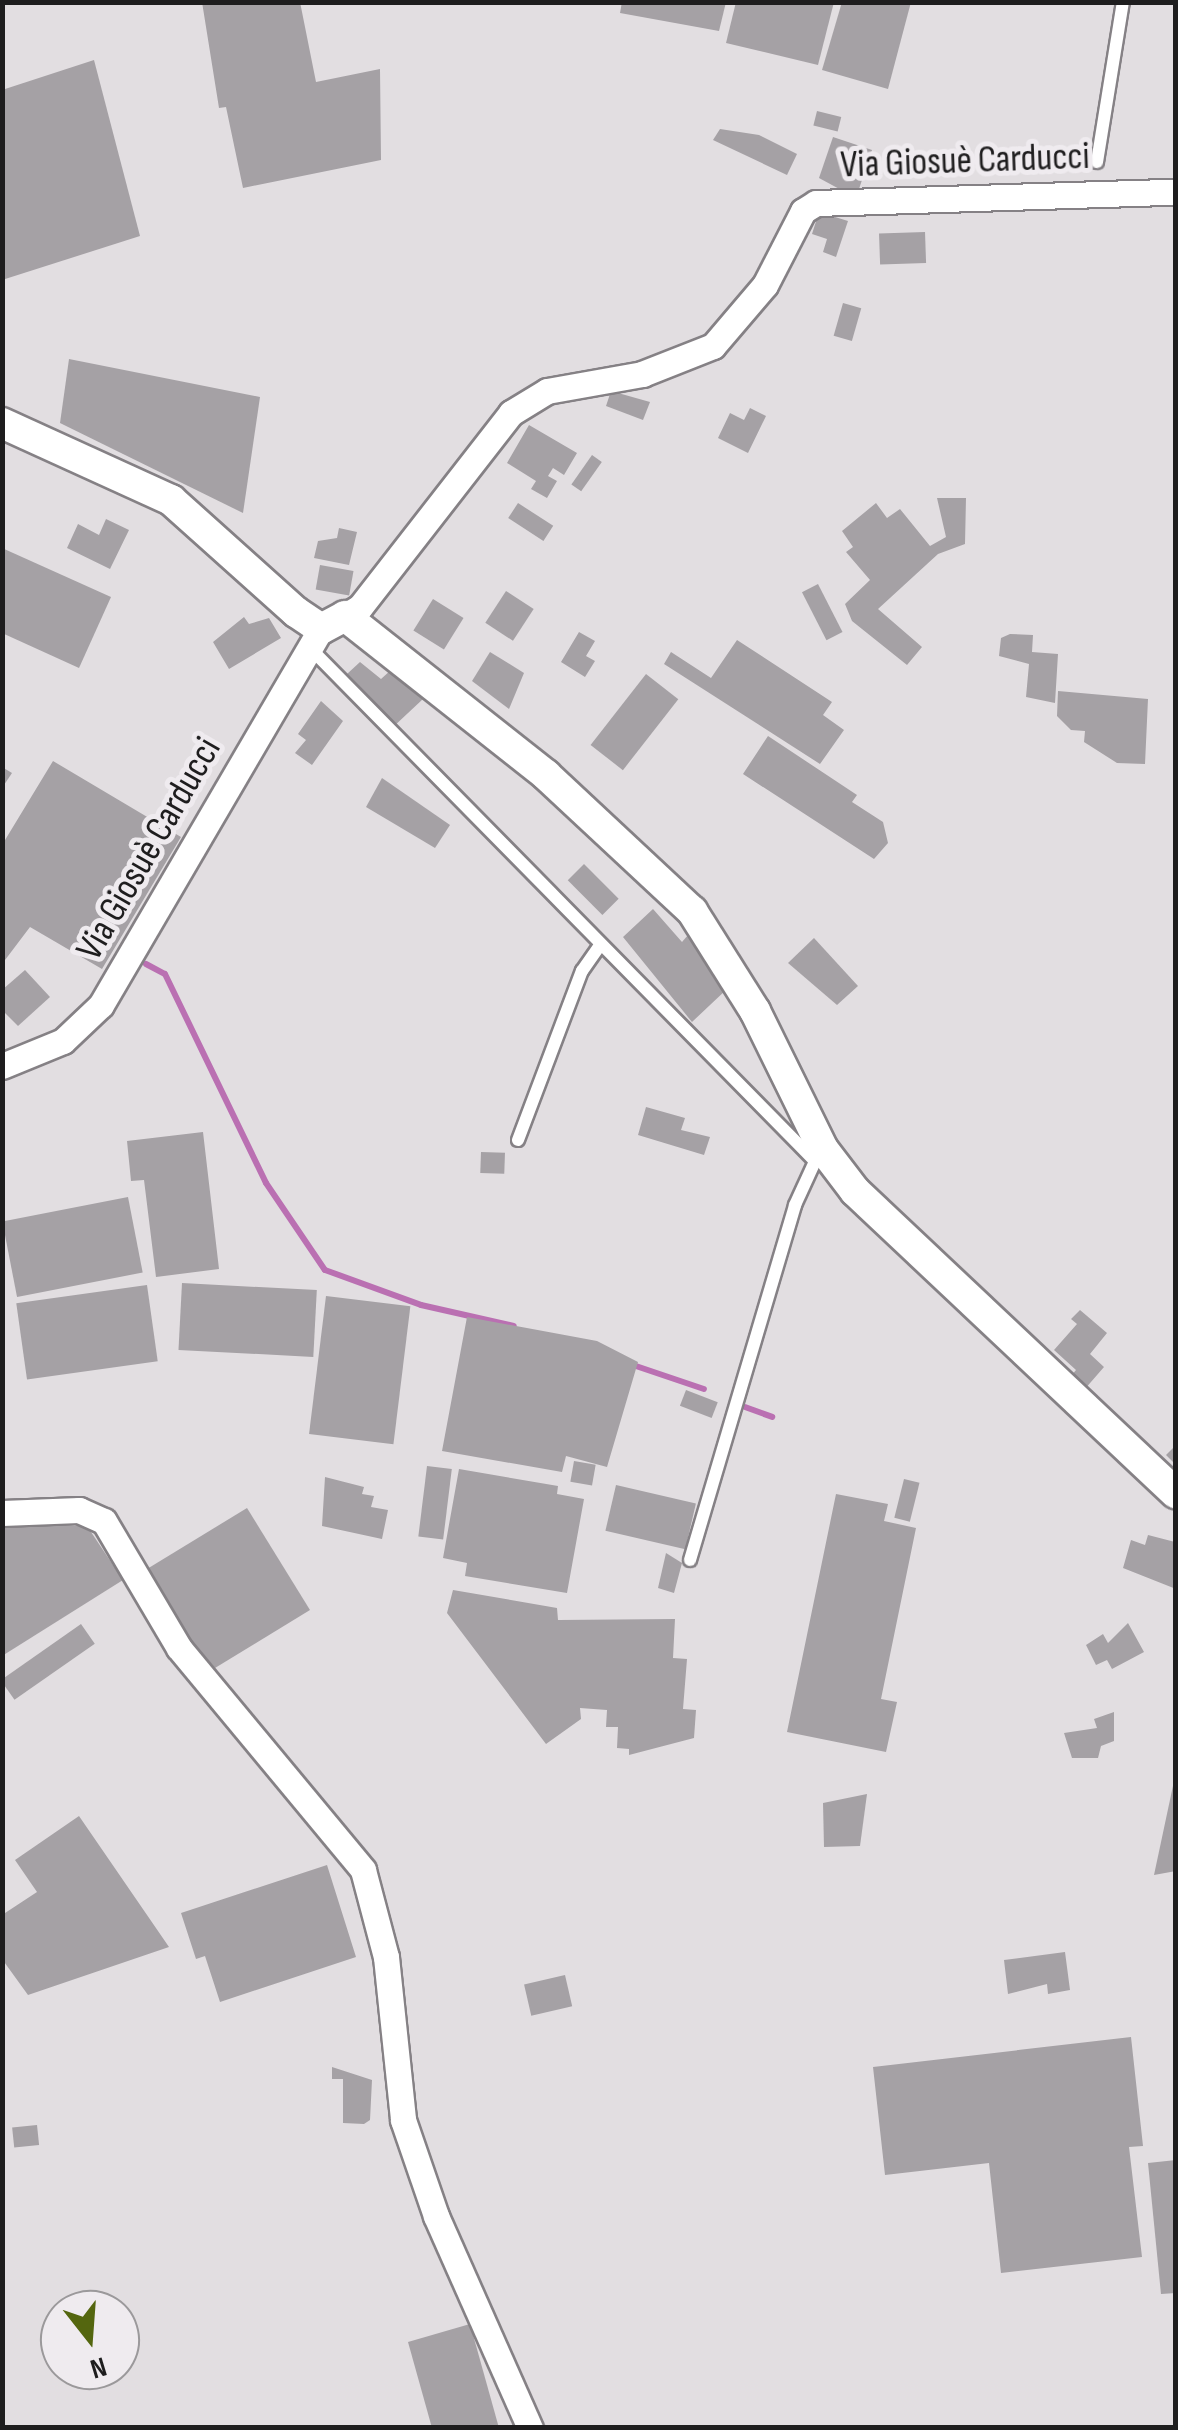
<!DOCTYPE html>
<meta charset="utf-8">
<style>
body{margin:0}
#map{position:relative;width:1178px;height:2430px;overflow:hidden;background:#e2dee1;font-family:"Sofia Sans Condensed",sans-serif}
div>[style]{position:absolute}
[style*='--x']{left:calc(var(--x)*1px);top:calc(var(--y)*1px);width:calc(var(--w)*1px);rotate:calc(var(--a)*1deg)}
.stream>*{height:6px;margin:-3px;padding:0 3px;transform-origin:3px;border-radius:3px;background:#ba70b2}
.building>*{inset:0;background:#a5a1a5;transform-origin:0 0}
.roads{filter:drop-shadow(2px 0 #858185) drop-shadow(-2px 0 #858185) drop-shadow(0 2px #858185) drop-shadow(0 -2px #858185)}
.service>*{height:12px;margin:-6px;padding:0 6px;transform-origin:6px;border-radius:6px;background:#fff}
.minor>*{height:25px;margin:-12.5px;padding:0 12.5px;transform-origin:12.5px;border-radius:12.5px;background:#fff}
.tertiary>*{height:30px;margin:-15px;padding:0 15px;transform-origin:15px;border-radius:15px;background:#fff}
span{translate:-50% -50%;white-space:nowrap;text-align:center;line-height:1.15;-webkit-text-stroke:10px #efebef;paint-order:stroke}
.street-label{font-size:38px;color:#1e1d1e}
.frame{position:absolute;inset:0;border:5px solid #1e1d1e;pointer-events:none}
.north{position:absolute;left:40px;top:2290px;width:100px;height:100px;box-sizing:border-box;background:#efebef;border:2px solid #9b999b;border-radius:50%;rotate:163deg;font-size:28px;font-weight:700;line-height:40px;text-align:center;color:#1e1d1e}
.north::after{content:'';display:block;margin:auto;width:35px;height:45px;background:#54660f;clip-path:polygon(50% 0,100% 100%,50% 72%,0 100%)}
</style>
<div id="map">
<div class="stream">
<i style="--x:146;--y:964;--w:21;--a:28"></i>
<i style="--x:165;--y:974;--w:232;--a:64.2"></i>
<i style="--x:266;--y:1183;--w:105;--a:55.9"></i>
<i style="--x:325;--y:1270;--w:102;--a:20"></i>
<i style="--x:421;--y:1305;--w:95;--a:12.7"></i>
<i style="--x:630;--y:1364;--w:78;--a:18.7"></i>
<i style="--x:745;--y:1407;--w:29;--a:20"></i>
</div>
<div class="building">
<i style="clip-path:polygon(202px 2px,300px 2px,316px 82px,380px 69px,381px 160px,243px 188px,226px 107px,219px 108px)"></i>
<i style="clip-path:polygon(622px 2px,726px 2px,719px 31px,620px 13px)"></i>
<i style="clip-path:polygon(736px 2px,834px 2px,818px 65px,726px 43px)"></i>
<i style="clip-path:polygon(842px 2px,911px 2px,888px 89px,822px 70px)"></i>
<i style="clip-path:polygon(94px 60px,140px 236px,2px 280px,2px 90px)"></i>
<i style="left:817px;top:111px;width:25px;height:15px;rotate:14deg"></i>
<i style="clip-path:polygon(720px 129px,759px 135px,797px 154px,787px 175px,713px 140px)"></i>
<i style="clip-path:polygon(833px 137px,872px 150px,856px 198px,819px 178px)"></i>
<i style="clip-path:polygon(819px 212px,848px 221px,836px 257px,823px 252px,827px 239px,812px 234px)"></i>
<i style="left:925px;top:232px;width:31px;height:46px;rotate:88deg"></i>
<i style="left:843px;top:303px;width:19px;height:34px;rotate:16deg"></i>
<i style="clip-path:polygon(69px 359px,260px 397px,243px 513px,60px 423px)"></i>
<i style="clip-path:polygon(611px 391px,650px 402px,643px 420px,606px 406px)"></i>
<i style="clip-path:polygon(750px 408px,766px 416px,748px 453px,718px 438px,730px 413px,744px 420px)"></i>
<i style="clip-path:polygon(529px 425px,577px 453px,564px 475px,553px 468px,548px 476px,557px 481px,547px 498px,531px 489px,536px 481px,507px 463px)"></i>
<i style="left:592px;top:455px;width:12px;height:36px;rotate:35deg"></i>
<i style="clip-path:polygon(937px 498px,966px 498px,965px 544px,938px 554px,878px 609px,922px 647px,907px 665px,852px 621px,845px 604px,870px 580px,846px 552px,853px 547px,842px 531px,876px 503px,887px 518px,900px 509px,930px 546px,946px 537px)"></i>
<i style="left:518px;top:503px;width:42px;height:18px;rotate:33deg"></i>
<i style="clip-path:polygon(106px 519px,129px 530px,110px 569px,67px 548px,78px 524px,99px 535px)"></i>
<i style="clip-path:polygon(339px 528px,357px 532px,349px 565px,314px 558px,318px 541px,337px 538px)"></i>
<i style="clip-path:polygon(2px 548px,111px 597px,79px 668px,2px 633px)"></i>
<i style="left:320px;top:565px;width:34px;height:25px;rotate:10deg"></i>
<i style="left:818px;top:584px;width:54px;height:18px;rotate:63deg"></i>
<i style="left:506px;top:591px;width:33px;height:38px;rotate:33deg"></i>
<i style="left:433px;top:599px;width:36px;height:37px;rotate:32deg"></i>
<i style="clip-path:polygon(244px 617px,249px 624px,269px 618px,281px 638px,229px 669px,213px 642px)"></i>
<i style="clip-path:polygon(579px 632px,595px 641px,586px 656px,595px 661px,585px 677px,561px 662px)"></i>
<i style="clip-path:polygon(1010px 634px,1033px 635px,1032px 652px,1058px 654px,1055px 703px,1026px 697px,1029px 664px,999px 656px,1001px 638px)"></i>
<i style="clip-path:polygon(737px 640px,832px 702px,823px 715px,844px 730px,820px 764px,664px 664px,671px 652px,711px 678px)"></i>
<i style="clip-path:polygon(490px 652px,524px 673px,509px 709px,472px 681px)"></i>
<i style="clip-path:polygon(360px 662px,381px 679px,391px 670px,423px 699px,392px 728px,354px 687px,347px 674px)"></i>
<i style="left:646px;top:674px;width:41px;height:90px;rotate:38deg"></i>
<i style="clip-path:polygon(1058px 691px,1148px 699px,1145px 764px,1117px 763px,1084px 742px,1085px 731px,1071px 730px,1057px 716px)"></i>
<i style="clip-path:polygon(321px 701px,343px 721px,312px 765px,295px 753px,306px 740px,298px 734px)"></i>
<i style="clip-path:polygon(768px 736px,857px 795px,852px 802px,883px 822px,888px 843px,874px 859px,743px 774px)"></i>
<i style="clip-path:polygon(53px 761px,181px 837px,102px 969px,30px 927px,2px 964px,2px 845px)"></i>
<i style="clip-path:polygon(2px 767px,12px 773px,2px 788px)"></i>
<i style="clip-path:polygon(382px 778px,450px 825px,435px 848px,366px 807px)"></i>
<i style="left:584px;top:864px;width:49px;height:23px;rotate:45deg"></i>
<i style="clip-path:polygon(653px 909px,682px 942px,688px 935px,727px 989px,692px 1022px,623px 937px)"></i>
<i style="clip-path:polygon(814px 938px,858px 986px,837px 1005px,788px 963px)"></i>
<i style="clip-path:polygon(25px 970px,50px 997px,18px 1026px,2px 1010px,2px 990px)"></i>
<i style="clip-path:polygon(646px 1107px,685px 1118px,681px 1130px,710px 1137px,704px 1155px,638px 1135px)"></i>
<i style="clip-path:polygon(203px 1132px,219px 1269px,156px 1277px,144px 1180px,131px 1181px,127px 1141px)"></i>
<i style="left:481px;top:1152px;width:24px;height:21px;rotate:2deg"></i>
<i style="left:128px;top:1197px;width:77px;height:128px;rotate:79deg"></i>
<i style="left:182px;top:1283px;width:135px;height:67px;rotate:3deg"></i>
<i style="left:147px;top:1285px;width:77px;height:132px;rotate:82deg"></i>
<i style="left:326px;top:1296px;width:85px;height:139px;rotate:7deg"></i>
<i style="clip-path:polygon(1080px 1310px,1107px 1333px,1090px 1354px,1104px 1367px,1084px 1390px,1070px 1377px,1076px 1370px,1054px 1350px,1077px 1324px,1071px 1319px)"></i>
<i style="clip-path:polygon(467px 1317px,597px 1341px,638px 1362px,607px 1467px,566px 1456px,562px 1472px,442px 1451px)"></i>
<i style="left:686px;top:1390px;width:34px;height:17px;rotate:21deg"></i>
<i style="clip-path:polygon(1176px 1445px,1176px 1465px,1166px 1455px)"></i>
<i style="left:574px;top:1461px;width:22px;height:21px;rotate:10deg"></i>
<i style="left:427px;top:1466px;width:25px;height:71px;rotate:7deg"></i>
<i style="clip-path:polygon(459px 1469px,558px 1486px,557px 1494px,584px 1499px,567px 1593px,465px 1576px,467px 1563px,443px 1558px)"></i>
<i style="clip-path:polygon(325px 1477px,364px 1487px,362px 1494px,374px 1496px,371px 1507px,388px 1510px,382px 1539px,322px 1526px)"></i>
<i style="left:904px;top:1479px;width:16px;height:40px;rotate:14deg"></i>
<i style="left:616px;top:1485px;width:82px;height:47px;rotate:13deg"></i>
<i style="clip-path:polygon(836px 1494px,888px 1504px,884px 1521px,916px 1528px,881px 1699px,897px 1702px,886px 1752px,787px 1732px)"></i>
<i style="clip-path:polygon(247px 1508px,310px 1610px,215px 1668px,179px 1626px,147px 1569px)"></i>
<i style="clip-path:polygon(2px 1526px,87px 1526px,123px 1580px,2px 1656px)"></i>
<i style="clip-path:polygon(1148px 1535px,1175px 1542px,1176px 1589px,1123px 1568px,1131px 1540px,1145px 1545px)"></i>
<i style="clip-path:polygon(666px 1553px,682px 1563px,674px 1593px,658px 1588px)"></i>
<i style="clip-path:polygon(453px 1590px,557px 1608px,558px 1620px,675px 1619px,673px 1658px,687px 1659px,683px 1709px,696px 1710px,694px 1738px,629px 1755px,629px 1749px,617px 1748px,618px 1727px,606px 1727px,607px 1710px,580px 1708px,581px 1719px,546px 1744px,447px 1613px)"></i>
<i style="clip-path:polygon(1128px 1623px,1144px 1652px,1112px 1669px,1107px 1660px,1096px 1665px,1086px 1645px,1103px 1634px,1108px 1643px)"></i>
<i style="left:81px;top:1624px;width:24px;height:98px;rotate:55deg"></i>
<i style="clip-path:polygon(1114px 1712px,1114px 1741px,1101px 1746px,1098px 1758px,1072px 1758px,1064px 1733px,1097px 1728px,1094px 1719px)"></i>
<i style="clip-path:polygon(1174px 1781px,1176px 1871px,1154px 1875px)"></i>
<i style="clip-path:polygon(867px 1794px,860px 1846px,824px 1847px,823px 1803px)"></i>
<i style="clip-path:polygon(79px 1816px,169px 1947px,28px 1995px,2px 1959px,2px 1915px,37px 1892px,15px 1860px)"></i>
<i style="clip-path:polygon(327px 1865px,356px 1957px,220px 2002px,205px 1956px,196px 1959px,181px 1913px)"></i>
<i style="clip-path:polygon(1065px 1952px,1070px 1990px,1048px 1994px,1047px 1984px,1008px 1994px,1004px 1960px)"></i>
<i style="left:565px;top:1975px;width:32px;height:42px;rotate:77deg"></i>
<i style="clip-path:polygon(1131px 2037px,1143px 2146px,1129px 2147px,1142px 2257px,1001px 2273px,989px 2163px,885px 2175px,873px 2067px)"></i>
<i style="clip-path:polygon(332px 2067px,372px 2080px,370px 2120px,364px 2124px,343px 2123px,343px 2079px,332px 2079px)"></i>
<i style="left:37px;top:2125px;width:20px;height:25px;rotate:84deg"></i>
<i style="clip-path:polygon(1176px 2160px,1176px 2293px,1161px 2294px,1148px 2163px)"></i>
<i style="clip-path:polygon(470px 2324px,499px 2428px,432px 2428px,408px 2342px)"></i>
</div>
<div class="roads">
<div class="service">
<i style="--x:1097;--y:162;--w:162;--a:-80.8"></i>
<i style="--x:310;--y:648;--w:718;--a:45.45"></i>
<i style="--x:518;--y:1140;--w:181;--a:-69.3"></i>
<i style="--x:582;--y:971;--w:32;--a:-55"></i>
<i style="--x:690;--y:1560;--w:370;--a:-73.5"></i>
<i style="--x:795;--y:1205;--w:55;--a:-65.3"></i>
</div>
<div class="minor">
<i style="--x:345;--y:616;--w:17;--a:-31"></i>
<i style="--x:360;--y:607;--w:246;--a:-52.1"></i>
<i style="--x:511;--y:413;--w:42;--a:-31.4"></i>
<i style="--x:547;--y:391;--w:97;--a:-10.1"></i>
<i style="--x:642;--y:374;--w:76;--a:-21.5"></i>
<i style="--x:713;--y:346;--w:80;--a:-49.6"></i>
<i style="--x:765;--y:285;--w:83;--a:-62.8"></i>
<i style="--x:803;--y:211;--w:15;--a:-32"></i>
<i style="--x:816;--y:203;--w:360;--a:-1.8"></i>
<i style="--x:2;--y:1066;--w:66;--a:-22.3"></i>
<i style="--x:63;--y:1041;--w:52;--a:-43.5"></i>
<i style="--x:101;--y:1005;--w:436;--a:-59.7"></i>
<i style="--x:2;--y:1513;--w:77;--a:-2.2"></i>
<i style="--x:79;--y:1510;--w:27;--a:24"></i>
<i style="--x:104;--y:1521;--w:147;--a:59.4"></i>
<i style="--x:179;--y:1648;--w:288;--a:50.3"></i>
<i style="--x:363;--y:1870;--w:90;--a:75.2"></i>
<i style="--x:386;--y:1957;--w:164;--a:84"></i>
<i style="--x:403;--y:2120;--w:102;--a:71"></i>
<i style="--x:436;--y:2216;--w:232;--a:66.1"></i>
</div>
<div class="tertiary">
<i style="--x:2;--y:423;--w:186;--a:24.5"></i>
<i style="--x:171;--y:500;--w:168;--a:41.9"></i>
<i style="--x:296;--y:612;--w:30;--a:34"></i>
<i style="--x:321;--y:629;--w:27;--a:-28"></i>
<i style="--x:345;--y:616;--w:256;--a:38.3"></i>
<i style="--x:546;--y:775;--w:200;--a:43"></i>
<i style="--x:692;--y:911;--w:118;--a:57.8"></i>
<i style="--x:755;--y:1011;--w:154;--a:63.8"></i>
<i style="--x:823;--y:1149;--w:53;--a:52.7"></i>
<i style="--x:855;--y:1191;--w:441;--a:43.3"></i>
</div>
</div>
<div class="street-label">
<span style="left:965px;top:161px;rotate:-2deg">Via Giosuè Carducci</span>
<span style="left:149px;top:849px;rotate:-60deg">Via Giosuè Carducci</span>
</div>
<div class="frame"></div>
<div class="north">N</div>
</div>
